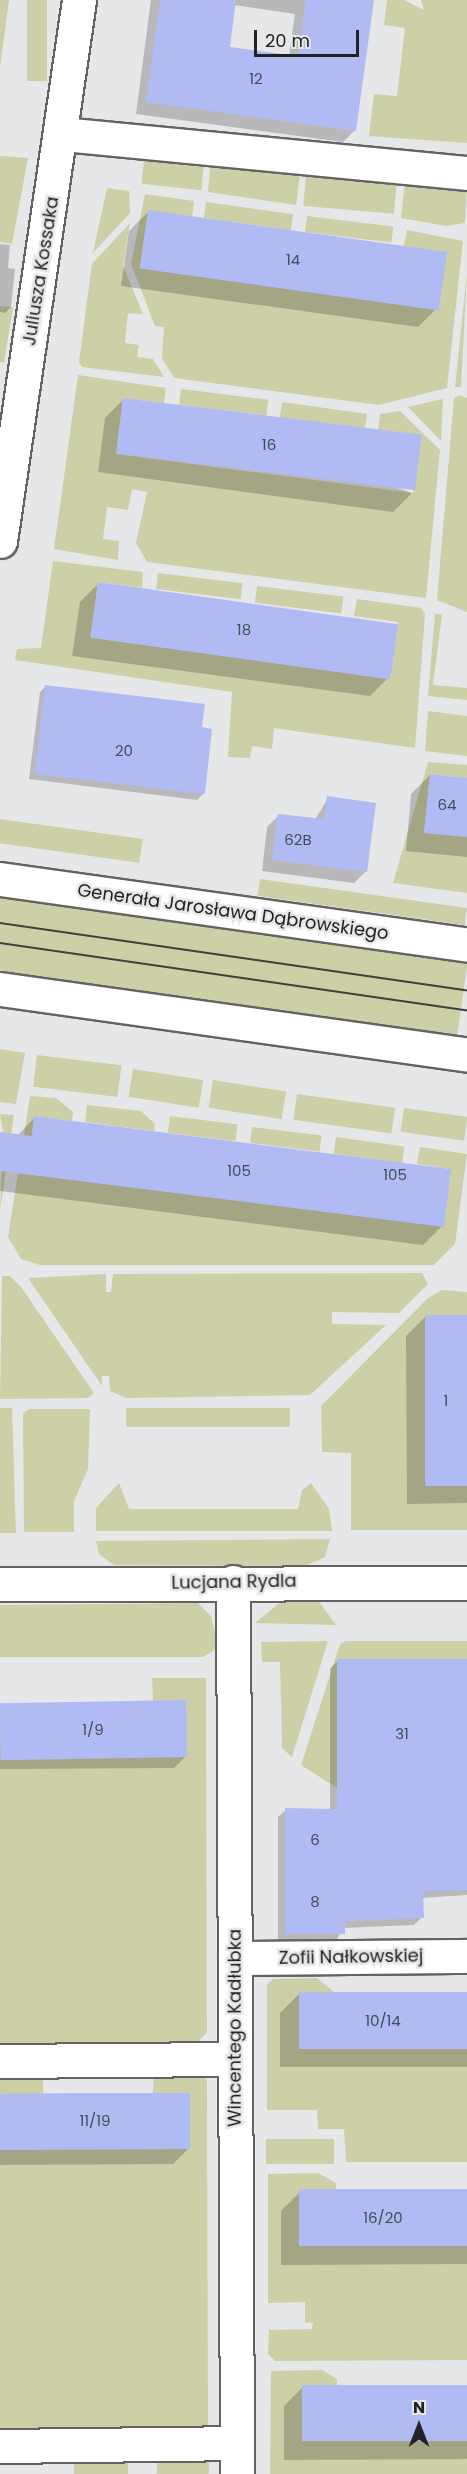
<!DOCTYPE html>
<meta charset="utf-8">
<style>
body{margin:0}
#map{position:relative;width:467px;height:2474px;overflow:hidden;background:#e6e7e9;font-family:Poppins,sans-serif}
div>[style]{position:absolute}
[style*='--x']{left:calc(var(--x)*1px);top:calc(var(--y)*1px);width:calc(var(--w)*1px);rotate:calc(var(--a)*1deg)}
.green>*{inset:0;background:#cdcfa7;transform-origin:0 0}
.shadow>*{inset:0;background:#0003}
.building>*{inset:0;background:#b0bbf4;transform-origin:0 0}
.roads{filter:drop-shadow(2px 0 #636365) drop-shadow(-2px 0 #636365) drop-shadow(0 2px #636365) drop-shadow(0 -2px #636365)}
.minor>*{height:33px;margin:-16.5px;padding:0 16.5px;transform-origin:16.5px;border-radius:16.5px;background:#fff}
.major>*{height:33px;margin:-16.5px;padding:0 16.5px;transform-origin:16.5px;border-radius:16.5px;background:#fff}
.tram>*{height:1.5px;margin:-0.75px;padding:0 0.75px;transform-origin:0.75px;border-radius:0.75px;background:#3f4040}
span{translate:-50% -50%;white-space:nowrap;text-align:center;line-height:1.15;-webkit-text-stroke:5px #e6e7e9;paint-order:stroke}
.number-label{font-size:15px;color:#464957}
.number-label span{-webkit-text-stroke-width:0}
.street-label{font-size:18px;color:#222323}
.north{position:absolute;left:389px;top:2396px;width:60px;height:60px;-webkit-text-stroke:4px #e6e7e9;paint-order:stroke;rotate:0deg;font-size:16px;font-weight:700;line-height:24px;text-align:center;color:#222323}
.north::after{content:'';display:block;margin:auto;width:21px;height:27px;background:#222323;clip-path:polygon(50% 0,100% 100%,50% 72%,0 100%)}
.scale{position:absolute;left:254px;top:30px;width:105px;height:27px;box-sizing:border-box;border:3px solid #222323;border-top:0;padding-left:8px;font-size:18px;line-height:21px;white-space:nowrap;color:#222323;-webkit-text-stroke:4px #e6e7e9;paint-order:stroke}
</style>
<div id="map">
<div class="green">
<i style="clip-path:polygon(0 0,9px 0,0 68px)"></i>
<i style="left:27px;top:0;width:20px;height:81px"></i>
<i style="clip-path:polygon(387px 0,404px 0,424px 10px,421px 0,467px 0,467px 143px,369px 136px,374px 94px,397px 96px,405px 28px,384px 25px)"></i>
<i style="clip-path:polygon(0 156px,28px 158px,12px 244px,0 242px)"></i>
<i style="left:144px;top:161px;width:60px;height:23px;rotate:6deg"></i>
<i style="clip-path:polygon(210px 168px,300px 174px,296px 205px,208px 192px)"></i>
<i style="left:306px;top:175px;width:91px;height:31px;rotate:5deg"></i>
<i style="clip-path:polygon(405px 182px,467px 185px,465px 223px,446px 226px,401px 218px)"></i>
<i style="clip-path:polygon(107px 188px,129px 191px,130px 213px,93px 253px)"></i>
<i style="clip-path:polygon(145px 194px,194px 201px,192px 217px,148px 211px,140px 268px,438px 309px,404px 245px,407px 230px,463px 241px,447px 388px,379px 405px,174px 378px,162px 358px,164px 327px,155px 326px,131px 264px)"></i>
<i style="left:206px;top:202px;width:88px;height:16px;rotate:8deg"></i>
<i style="left:307px;top:216px;width:87px;height:16px;rotate:7deg"></i>
<i style="clip-path:polygon(130px 223px,123px 266px,143px 314px,128px 313px,125px 343px,139px 345px,137px 357px,153px 359px,164px 377px,82px 367px,79px 362px,92px 264px)"></i>
<i style="clip-path:polygon(467px 272px,461px 387px,455px 387px)"></i>
<i style="clip-path:polygon(0 306px,13px 307px,4px 363px,0 362px)"></i>
<i style="clip-path:polygon(78px 375px,166px 388px,164px 403px,123px 398px,116px 454px,413px 493px,421px 437px,378px 431px,380px 414px,400px 411px,440px 450px,426px 598px,147px 562px,136px 543px,147px 492px,132px 489px,128px 510px,107px 507px,103px 539px,119px 541px,118px 560px,54px 549px)"></i>
<i style="left:181px;top:389px;width:88px;height:16px;rotate:7deg"></i>
<i style="clip-path:polygon(460px 395px,467px 398px,467px 612px,437px 600px,454px 398px)"></i>
<i style="clip-path:polygon(443px 399px,441px 441px,408px 407px)"></i>
<i style="left:282px;top:402px;width:86px;height:16px;rotate:8deg"></i>
<i style="clip-path:polygon(53px 561px,143px 572px,142px 588px,98px 582px,91px 638px,390px 678px,398px 622px,354px 616px,357px 599px,421px 608px,425px 614px,415px 748px,274px 728px,272px 749px,252px 746px,250px 758px,228px 757px,232px 692px,15px 660px,17px 649px,41px 648px)"></i>
<i style="left:158px;top:573px;width:85px;height:16px;rotate:7deg"></i>
<i style="left:257px;top:586px;width:87px;height:17px;rotate:7deg"></i>
<i style="clip-path:polygon(435px 614px,442px 614px,433px 685px,467px 688px,467px 700px,428px 696px)"></i>
<i style="clip-path:polygon(428px 711px,467px 716px,467px 756px,425px 751px)"></i>
<i style="clip-path:polygon(428px 762px,467px 765px,467px 778px,430px 774px,424px 832px,467px 837px,467px 893px,393px 883px)"></i>
<i style="left:0;top:819px;width:144px;height:24px;rotate:8deg"></i>
<i style="left:260px;top:879px;width:209px;height:17px;rotate:8deg"></i>
<i style="left:0;top:898px;width:472px;height:73px;rotate:8deg"></i>
<i style="clip-path:polygon(0 1049px,25px 1053px,16px 1104px,0 1102px)"></i>
<i style="left:37px;top:1055px;width:85px;height:32px;rotate:7deg"></i>
<i style="left:133px;top:1069px;width:71px;height:28px;rotate:9deg"></i>
<i style="left:213px;top:1080px;width:74px;height:28px;rotate:9deg"></i>
<i style="left:297px;top:1094px;width:99px;height:26px;rotate:8deg"></i>
<i style="clip-path:polygon(30px 1096px,56px 1098px,73px 1112px,72px 1121px,34px 1116px,27px 1174px,451px 1169px,417px 1164px,420px 1147px,467px 1154px,455px 1244px,434px 1265px,40px 1265px,21px 1259px,8px 1237px)"></i>
<i style="clip-path:polygon(87px 1105px,141px 1111px,155px 1124px,154px 1131px,85px 1122px)"></i>
<i style="left:404px;top:1108px;width:64px;height:24px;rotate:8deg"></i>
<i style="clip-path:polygon(0 1114px,14px 1115px,0 1211px,3px 1133px)"></i>
<i style="left:170px;top:1116px;width:68px;height:17px;rotate:7deg"></i>
<i style="left:252px;top:1127px;width:70px;height:16px;rotate:7deg"></i>
<i style="left:336px;top:1137px;width:69px;height:17px;rotate:8deg"></i>
<i style="clip-path:polygon(422px 1273px,428px 1284px,399px 1313px,332px 1312px,332px 1324px,386px 1325px,310px 1395px,126px 1398px,110px 1391px,109px 1376px,102px 1376px,102px 1386px,28px 1278px,106px 1274px,106px 1292px,111px 1292px,113px 1274px)"></i>
<i style="clip-path:polygon(2px 1276px,10px 1276px,21px 1287px,94px 1393px,88px 1398px,0 1399px)"></i>
<i style="clip-path:polygon(442px 1290px,467px 1292px,467px 1315px,425px 1316px,426px 1486px,467px 1486px,467px 1530px,351px 1530px,351px 1453px,322px 1452px,321px 1406px,428px 1298px)"></i>
<i style="clip-path:polygon(0 1408px,12px 1408px,16px 1533px,0 1533px)"></i>
<i style="left:126px;top:1408px;width:164px;height:19px"></i>
<i style="clip-path:polygon(29px 1409px,90px 1409px,88px 1469px,74px 1501px,74px 1532px,24px 1532px,23px 1413px)"></i>
<i style="clip-path:polygon(119px 1483px,129px 1509px,298px 1509px,302px 1490px,311px 1483px,329px 1509px,332px 1531px,96px 1531px,96px 1508px)"></i>
<i style="clip-path:polygon(330px 1539px,325px 1557px,305px 1566px,114px 1565px,99px 1554px,96px 1541px)"></i>
<i style="clip-path:polygon(317px 1599px,336px 1625px,255px 1623px,282px 1601px)"></i>
<i style="clip-path:polygon(198px 1603px,211px 1616px,215px 1633px,216px 1649px,203px 1657px,0 1657px,0 1605px)"></i>
<i style="clip-path:polygon(328px 1641px,292px 1757px,282px 1748px,280px 1662px,262px 1662px,261px 1642px)"></i>
<i style="clip-path:polygon(346px 1641px,467px 1641px,467px 1659px,337px 1659px,337px 1788px,301px 1765px,340px 1644px)"></i>
<i style="clip-path:polygon(152px 1678px,206px 1678px,207px 2032px,194px 2046px,0 2047px,0 1759px,186px 1757px,186px 1700px,153px 1701px)"></i>
<i style="clip-path:polygon(317px 1978px,335px 1993px,299px 1993px,299px 2049px,467px 2049px,467px 2162px,346px 2162px,344px 2129px,318px 2129px,317px 2110px,267px 2110px,267px 1985px,273px 1979px)"></i>
<i style="left:0;top:2068px;width:43px;height:26px"></i>
<i style="clip-path:polygon(154px 2068px,200px 2072px,207px 2081px,208px 2433px,0 2436px,0 2150px,190px 2149px,190px 2093px,153px 2093px)"></i>
<i style="left:266px;top:2139px;width:68px;height:25px"></i>
<i style="clip-path:polygon(318px 2173px,336px 2183px,336px 2190px,467px 2246px,467px 2360px,275px 2361px,268px 2354px,269px 2330px,312px 2329px,313px 2323px,305px 2322px,305px 2302px,268px 2303px,268px 2174px)"></i>
<i style="clip-path:polygon(322px 2370px,337px 2379px,337px 2386px,302px 2386px,303px 2441px,467px 2441px,467px 2474px,270px 2474px,271px 2371px)"></i>
<i style="left:74px;top:2455px;width:54px;height:19px"></i>
<i style="left:157px;top:2455px;width:52px;height:19px;rotate:1deg"></i>
</div>
<div class="shadow">
<i style="clip-path:polygon(evenodd,151px 0,372px 0,355px 130px,343px 142px,136px 114px,151px 0,234px 5px,295px 14px,289px 56px,228px 48px,234px 5px)"></i>
<i style="clip-path:polygon(148px 212px,437px 308px,418px 327px,121px 286px,129px 231px)"></i>
<i style="clip-path:polygon(0 244px,10px 245px,8px 268px,15px 269px,11px 307px,5px 313px,0 312px)"></i>
<i style="clip-path:polygon(124px 399px,412px 493px,393px 512px,98px 472px,105px 418px)"></i>
<i style="clip-path:polygon(99px 583px,389px 677px,370px 696px,72px 656px,80px 602px)"></i>
<i style="clip-path:polygon(46px 686px,211px 730px,203px 794px,197px 800px,29px 779px,40px 692px)"></i>
<i style="clip-path:polygon(430px 775px,467px 779px,467px 857px,406px 851px,411px 794px)"></i>
<i style="clip-path:polygon(328px 798px,366px 871px,354px 883px,262px 871px,267px 827px,279px 815px,315px 820px)"></i>
<i style="clip-path:polygon(35px 1117px,442px 1226px,423px 1245px,0 1191px,0 1133px,17px 1136px)"></i>
<i style="clip-path:polygon(467px 1316px,467px 1503px,407px 1504px,406px 1336px,425px 1317px)"></i>
<i style="clip-path:polygon(467px 1660px,467px 1895px,421px 1898px,422px 1917px,414px 1925px,343px 1928px,336px 1941px,278px 1941px,278px 1817px,286px 1810px,330px 1810px,330px 1668px,338px 1661px)"></i>
<i style="clip-path:polygon(0 1706px,185px 1757px,174px 1768px,0 1769px)"></i>
<i style="clip-path:polygon(299px 1994px,467px 1994px,467px 2067px,280px 2067px,280px 2013px)"></i>
<i style="clip-path:polygon(0 2095px,189px 2148px,173px 2164px,0 2165px)"></i>
<i style="clip-path:polygon(467px 2191px,467px 2264px,281px 2265px,281px 2211px,300px 2192px)"></i>
<i style="clip-path:polygon(467px 2386px,467px 2459px,284px 2460px,284px 2406px,303px 2387px)"></i>
</div>
<div class="building">
<i style="clip-path:polygon(160px 0,236px 0,230px 47px,298px 56px,306px 0,374px 0,356px 131px,146px 102px)"></i>
<i style="left:148px;top:210px;width:302px;height:59px;rotate:8deg"></i>
<i style="left:123px;top:398px;width:301px;height:56px;rotate:7deg"></i>
<i style="left:98px;top:582px;width:303px;height:56px;rotate:8deg"></i>
<i style="clip-path:polygon(45px 685px,205px 704px,202px 727px,212px 729px,205px 794px,35px 774px)"></i>
<i style="clip-path:polygon(430px 774px,467px 778px,467px 837px,424px 833px)"></i>
<i style="clip-path:polygon(327px 796px,376px 803px,367px 872px,272px 860px,278px 814px,324px 819px)"></i>
<i style="clip-path:polygon(34px 1116px,451px 1169px,444px 1227px,0 1171px,0 1132px,32px 1136px)"></i>
<i style="left:425px;top:1315px;width:42px;height:171px"></i>
<i style="clip-path:polygon(337px 1659px,467px 1659px,467px 1890px,423px 1891px,424px 1918px,345px 1921px,345px 1934px,285px 1934px,285px 1808px,337px 1809px)"></i>
<i style="left:186px;top:1700px;width:57px;height:186px;rotate:89deg"></i>
<i style="left:467px;top:1992px;width:57px;height:168px;rotate:90deg"></i>
<i style="clip-path:polygon(73px 2093px,190px 2093px,190px 2149px,0 2150px,0 2094px)"></i>
<i style="left:467px;top:2189px;width:57px;height:168px;rotate:90deg"></i>
<i style="left:467px;top:2385px;width:56px;height:165px;rotate:90deg"></i>
</div>
<div class="roads">
<div class="minor">
<i style="--x:62;--y:134;--w:407;--a:5.5"></i>
<i style="--x:0;--y:541;--w:547;--a:-81.69"></i>
<i style="--x:233;--y:1582;--w:892;--a:89.74"></i>
<i style="--x:0;--y:1584;--w:467;--a:-0.1"></i>
<i style="--x:235;--y:1958;--w:232;--a:-0.5"></i>
<i style="--x:0;--y:2061;--w:235;--a:-0.5"></i>
<i style="--x:0;--y:2446;--w:237;--a:-0.7"></i>
</div>
<div class="major">
<i style="--x:0;--y:879;--w:472;--a:8"></i>
<i style="--x:0;--y:989;--w:472;--a:8"></i>
</div>
</div>
<div class="tram">
<i style="--x:0;--y:923;--w:472;--a:8.2"></i>
<i style="--x:0;--y:943;--w:472;--a:8.2"></i>
</div>
<div class="number-label">
<span style="left:256px;top:79px">12</span>
<span style="left:293px;top:260px">14</span>
<span style="left:269px;top:445px">16</span>
<span style="left:244px;top:630px">18</span>
<span style="left:124px;top:751px">20</span>
<span style="left:447px;top:805px">64</span>
<span style="left:298px;top:840px">62B</span>
<span style="left:239px;top:1171px">105</span>
<span style="left:395px;top:1175px">105</span>
<span style="left:446px;top:1401px">1</span>
<span style="left:93px;top:1730px">1/9</span>
<span style="left:402px;top:1734px">31</span>
<span style="left:315px;top:1840px">6</span>
<span style="left:315px;top:1902px">8</span>
<span style="left:383px;top:2021px">10/14</span>
<span style="left:95px;top:2121px">11/19</span>
<span style="left:383px;top:2218px">16/20</span>
</div>
<div class="street-label">
<span style="left:41px;top:271px;rotate:-81deg">Juliusza Kossaka</span>
<span style="left:233px;top:912px;rotate:8deg">Generała Jarosława Dąbrowskiego</span>
<span style="left:234px;top:1582px;rotate:-1deg">Lucjana Rydla</span>
<span style="left:351px;top:1957px;rotate:-1deg">Zofii Nałkowskiej</span>
<span style="left:235px;top:2028px;rotate:-90deg">Wincentego Kadłubka</span>
</div>
<div class="north">N</div>
<div class="scale">20 m</div>
</div>
